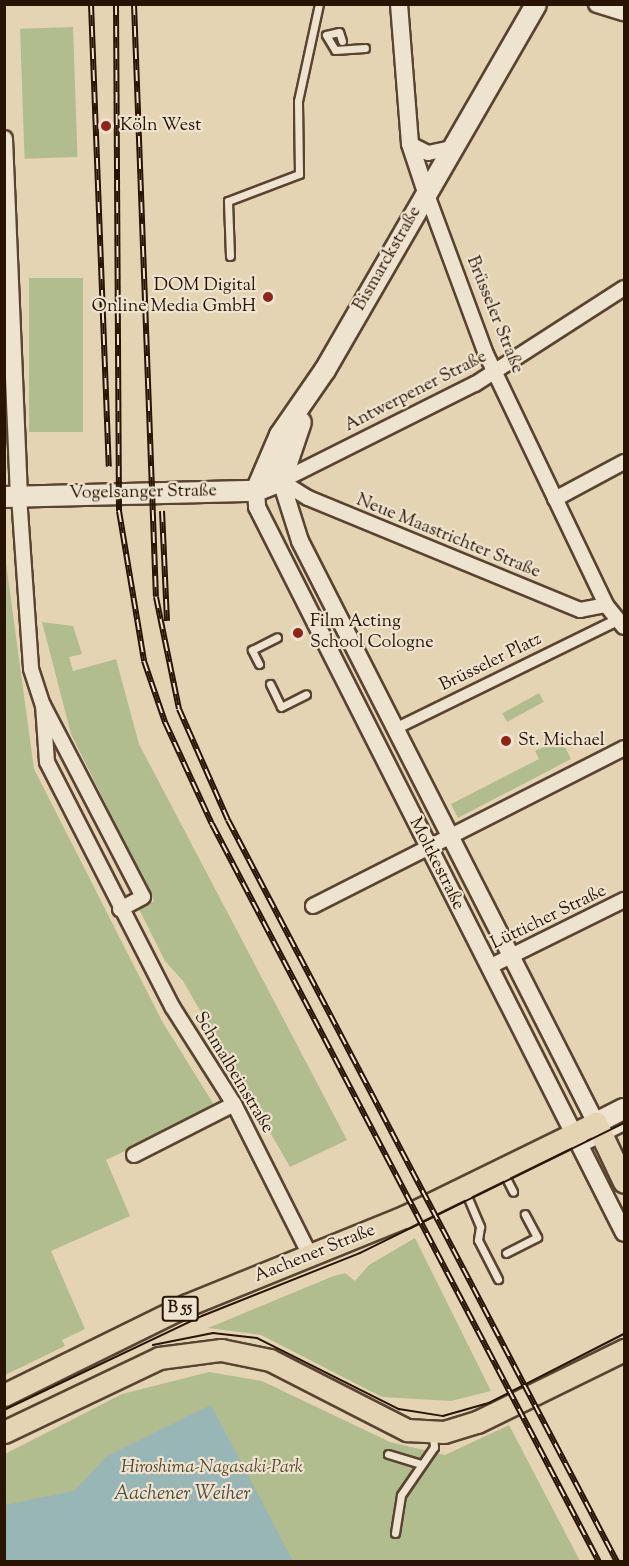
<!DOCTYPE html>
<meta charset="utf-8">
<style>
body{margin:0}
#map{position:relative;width:629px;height:1566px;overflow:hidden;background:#e5d4b4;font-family:"Sorts Mill Goudy",serif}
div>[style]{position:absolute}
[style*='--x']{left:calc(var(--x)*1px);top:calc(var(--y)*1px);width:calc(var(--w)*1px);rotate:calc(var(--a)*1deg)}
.green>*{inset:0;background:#b1bd8f;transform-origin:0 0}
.water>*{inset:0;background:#99b6b6}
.roads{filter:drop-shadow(2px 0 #584430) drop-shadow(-2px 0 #584430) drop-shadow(0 2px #584430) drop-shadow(0 -2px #584430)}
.service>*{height:7px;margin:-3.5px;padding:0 3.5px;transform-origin:3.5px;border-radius:3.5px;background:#eee3ce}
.pedestrian>*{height:10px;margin:-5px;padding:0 5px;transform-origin:5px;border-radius:5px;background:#eee3ce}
.minor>*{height:14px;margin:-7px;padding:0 7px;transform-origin:7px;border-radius:7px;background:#eee3ce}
.tertiary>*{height:16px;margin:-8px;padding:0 8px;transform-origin:8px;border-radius:8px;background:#eee3ce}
.secondary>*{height:20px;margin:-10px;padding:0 10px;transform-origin:10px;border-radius:10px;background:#eee3ce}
.primary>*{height:21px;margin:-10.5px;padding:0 10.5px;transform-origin:10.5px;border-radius:10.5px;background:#e5d4b4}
.tram>*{height:1.5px;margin:-0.75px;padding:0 0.75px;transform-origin:0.75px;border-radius:0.75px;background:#291404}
.rail>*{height:6px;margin-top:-3px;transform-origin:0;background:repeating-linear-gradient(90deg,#eee3ce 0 11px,#291404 0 22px);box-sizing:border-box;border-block:2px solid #291404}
.dots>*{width:16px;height:16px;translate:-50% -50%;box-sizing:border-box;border:3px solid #eee3ce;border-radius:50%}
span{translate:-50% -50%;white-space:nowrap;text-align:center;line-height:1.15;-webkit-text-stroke:4.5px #eee3ce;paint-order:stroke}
.shield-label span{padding:2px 4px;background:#eee3ce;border:2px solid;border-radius:4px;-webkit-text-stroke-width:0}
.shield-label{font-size:16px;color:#291404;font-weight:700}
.poi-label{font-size:18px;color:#291404}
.left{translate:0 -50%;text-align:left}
.right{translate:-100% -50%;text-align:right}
.street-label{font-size:18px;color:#291404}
.park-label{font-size:18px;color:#52472e;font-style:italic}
.water-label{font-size:20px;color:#504d42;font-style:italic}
.frame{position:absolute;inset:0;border:6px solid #291404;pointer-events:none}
</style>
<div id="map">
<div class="green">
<i style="left:73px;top:27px;width:130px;height:53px;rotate:88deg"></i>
<i style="left:29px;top:278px;width:54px;height:154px"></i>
<i style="clip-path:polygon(4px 548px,34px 769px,162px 1021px,216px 1108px,106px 1160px,130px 1216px,51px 1251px,85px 1329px,62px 1340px,65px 1346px,5px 1375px)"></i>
<i style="clip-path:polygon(42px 622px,73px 626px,82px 654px,69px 657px,73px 671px,116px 659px,139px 744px,347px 1140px,290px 1167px,183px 981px,165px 961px,139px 909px,154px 901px,71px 734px)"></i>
<i style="left:539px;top:693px;width:10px;height:42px;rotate:61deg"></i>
<i style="clip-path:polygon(561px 739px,571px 759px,458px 818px,451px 804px,539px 759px,535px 751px)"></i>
<i style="clip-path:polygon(415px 1238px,491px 1391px,451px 1401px,382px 1397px,261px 1335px,208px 1328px,331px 1277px,345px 1273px,355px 1281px,369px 1265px)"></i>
<i style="clip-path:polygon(209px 1372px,262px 1381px,390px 1442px,445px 1455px,509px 1425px,580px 1561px,5px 1562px,5px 1454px,122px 1394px)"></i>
</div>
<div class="water">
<i style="clip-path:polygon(211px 1405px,293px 1561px,5px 1561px,5px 1505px,74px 1491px,107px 1456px)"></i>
</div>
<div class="roads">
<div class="service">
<i style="--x:342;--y:41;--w:9;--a:-108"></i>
<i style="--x:339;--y:32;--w:13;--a:167"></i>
<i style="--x:326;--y:35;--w:17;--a:59"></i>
<i style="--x:335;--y:50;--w:30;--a:-4"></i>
<i style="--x:230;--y:256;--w:55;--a:-92.1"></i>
<i style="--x:228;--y:201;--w:76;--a:-20.8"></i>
<i style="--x:299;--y:174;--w:73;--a:-90.8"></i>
<i style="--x:298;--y:101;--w:99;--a:-77.8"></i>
<i style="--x:259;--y:664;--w:16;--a:-117"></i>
<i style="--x:252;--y:650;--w:28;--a:-27"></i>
<i style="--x:270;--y:684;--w:25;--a:64"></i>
<i style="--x:281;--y:707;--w:28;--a:-27"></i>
<i style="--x:581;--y:1148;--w:48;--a:-27.1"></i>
<i style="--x:503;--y:1172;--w:22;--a:63"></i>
<i style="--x:465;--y:1191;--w:39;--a:67"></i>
<i style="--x:480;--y:1227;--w:13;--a:99"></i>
<i style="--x:478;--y:1240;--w:44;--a:62.9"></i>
<i style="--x:506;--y:1253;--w:35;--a:-27"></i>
<i style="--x:537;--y:1237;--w:26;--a:-118"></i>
<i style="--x:388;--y:1454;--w:34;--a:17"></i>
<i style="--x:395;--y:1533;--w:38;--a:-81"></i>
<i style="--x:401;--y:1495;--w:58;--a:-55.5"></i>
<i style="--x:434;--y:1447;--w:12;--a:-95"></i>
</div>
<div class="pedestrian">
<i style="--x:397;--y:728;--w:243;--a:-26.1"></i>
</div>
<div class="minor">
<i style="--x:410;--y:144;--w:20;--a:27"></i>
<i style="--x:428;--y:153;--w:24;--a:-12"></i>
<i style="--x:426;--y:192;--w:173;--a:69.7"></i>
<i style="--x:486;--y:354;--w:278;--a:64.4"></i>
<i style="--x:606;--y:605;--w:28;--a:51"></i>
<i style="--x:19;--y:496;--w:173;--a:86"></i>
<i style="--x:31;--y:669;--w:38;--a:72"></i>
<i style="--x:43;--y:705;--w:216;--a:62.5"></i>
<i style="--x:143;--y:897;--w:26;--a:152"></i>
<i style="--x:555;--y:499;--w:78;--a:-28.2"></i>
<i style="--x:606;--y:605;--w:26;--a:169"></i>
<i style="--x:580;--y:610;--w:294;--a:-157.6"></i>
<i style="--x:308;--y:498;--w:32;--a:-148"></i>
<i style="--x:281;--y:481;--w:217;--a:-26.6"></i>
<i style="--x:475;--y:384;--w:177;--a:-32.8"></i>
<i style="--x:43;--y:705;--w:57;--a:86"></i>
<i style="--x:47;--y:762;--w:276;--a:62.9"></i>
<i style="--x:173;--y:1008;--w:114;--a:57.6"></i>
<i style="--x:234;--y:1104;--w:171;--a:63.3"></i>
<i style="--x:313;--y:906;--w:349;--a:-26.9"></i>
<i style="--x:489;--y:967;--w:151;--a:-26.4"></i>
<i style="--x:134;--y:1155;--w:112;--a:-27"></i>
</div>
<div class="tertiary">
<i style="--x:399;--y:4;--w:140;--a:85.5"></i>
<i style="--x:410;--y:144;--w:51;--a:71.6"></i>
<i style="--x:597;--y:4;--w:28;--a:17"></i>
<i style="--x:4;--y:139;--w:357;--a:87.6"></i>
<i style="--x:281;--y:481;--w:63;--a:72.4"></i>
<i style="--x:300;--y:541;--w:653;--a:63.04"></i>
<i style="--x:256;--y:491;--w:16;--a:86"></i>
<i style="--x:257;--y:507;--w:813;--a:63.18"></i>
</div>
<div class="secondary">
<i style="--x:256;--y:491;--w:61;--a:-66.8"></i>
<i style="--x:280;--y:435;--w:79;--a:-55.3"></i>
<i style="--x:325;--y:370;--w:422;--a:-60"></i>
<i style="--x:4;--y:497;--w:252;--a:-1.4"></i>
<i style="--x:256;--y:491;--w:27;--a:-22"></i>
<i style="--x:281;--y:481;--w:62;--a:-71.3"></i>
<i style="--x:596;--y:1123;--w:31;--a:-27"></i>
</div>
<div class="primary">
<i style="--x:4;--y:1395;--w:204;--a:-26.2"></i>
<i style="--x:187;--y:1305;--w:234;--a:-22.1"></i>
<i style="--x:404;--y:1217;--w:214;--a:-26.1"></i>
<i style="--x:596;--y:1123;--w:65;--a:64.6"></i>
<i style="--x:4;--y:1432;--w:172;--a:-25.5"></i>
<i style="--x:159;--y:1358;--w:63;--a:-7.4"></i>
<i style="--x:221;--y:1350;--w:50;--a:11.5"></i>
<i style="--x:270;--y:1360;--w:154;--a:27.1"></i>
<i style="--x:407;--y:1430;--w:37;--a:3"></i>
<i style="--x:444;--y:1432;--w:34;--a:-17"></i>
<i style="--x:477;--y:1422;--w:164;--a:-26.1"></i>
</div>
</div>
<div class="tram">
<i style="--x:153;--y:1345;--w:61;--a:-11.3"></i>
<i style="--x:213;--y:1333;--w:44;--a:6.5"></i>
<i style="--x:257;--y:1338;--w:159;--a:26.6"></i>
<i style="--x:399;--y:1409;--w:45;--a:9"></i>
<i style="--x:443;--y:1416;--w:48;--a:-15.8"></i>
<i style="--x:489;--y:1403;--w:152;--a:-27.1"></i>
<i style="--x:4;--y:1410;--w:219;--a:-25.4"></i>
<i style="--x:202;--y:1316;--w:170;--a:-21.7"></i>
<i style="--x:360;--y:1253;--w:294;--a:-26.2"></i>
</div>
<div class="rail">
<i style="--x:91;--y:4;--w:463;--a:87.8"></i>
<i style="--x:116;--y:4;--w:507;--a:89.66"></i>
<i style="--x:119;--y:511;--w:152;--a:80.5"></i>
<i style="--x:144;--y:661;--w:65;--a:71"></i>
<i style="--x:165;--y:722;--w:112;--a:65.3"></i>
<i style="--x:212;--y:824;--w:833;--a:62.33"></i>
<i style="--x:134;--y:4;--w:593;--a:87.88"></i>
<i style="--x:156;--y:597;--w:114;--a:78.4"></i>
<i style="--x:179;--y:709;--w:121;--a:66.2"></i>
<i style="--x:228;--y:820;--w:838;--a:62.33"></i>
<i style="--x:162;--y:511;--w:110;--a:87.4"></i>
</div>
<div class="dots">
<i style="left:106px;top:126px;background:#8f2418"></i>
<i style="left:268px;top:297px;background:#8f2418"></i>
<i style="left:298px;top:633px;background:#8f2418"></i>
<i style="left:506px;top:741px;background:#8f2418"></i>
</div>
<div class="shield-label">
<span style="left:180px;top:1309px">B 55</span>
</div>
<div class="poi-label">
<span class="left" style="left:120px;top:126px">Köln West</span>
<span class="right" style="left:256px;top:297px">DOM Digital<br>Online Media GmbH</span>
<span class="left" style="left:310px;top:633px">Film Acting<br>School Cologne</span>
<span class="left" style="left:518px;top:741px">St. Michael</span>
</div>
<div class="street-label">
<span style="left:388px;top:259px;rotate:-60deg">Bismarckstraße</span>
<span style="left:494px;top:315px;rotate:68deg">Brüsseler Straße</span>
<span style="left:416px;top:392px;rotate:-27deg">Antwerpener Straße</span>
<span style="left:143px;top:493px;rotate:-1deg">Vogelsanger Straße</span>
<span style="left:448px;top:537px;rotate:22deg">Neue Maastrichter Straße</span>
<span style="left:491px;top:663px;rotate:-26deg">Brüsseler Platz</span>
<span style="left:436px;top:864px;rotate:63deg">Moltkestraße</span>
<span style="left:549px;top:918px;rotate:-26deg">Lütticher Straße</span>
<span style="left:233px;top:1073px;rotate:59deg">Schmalbeinstraße</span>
<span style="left:315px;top:1254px;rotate:-22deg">Aachener Straße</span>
</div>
<div class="park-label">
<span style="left:212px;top:1468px">Hiroshima-Nagasaki-Park</span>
</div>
<div class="water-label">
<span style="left:182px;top:1494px">Aachener Weiher</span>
</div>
<div class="frame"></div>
</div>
